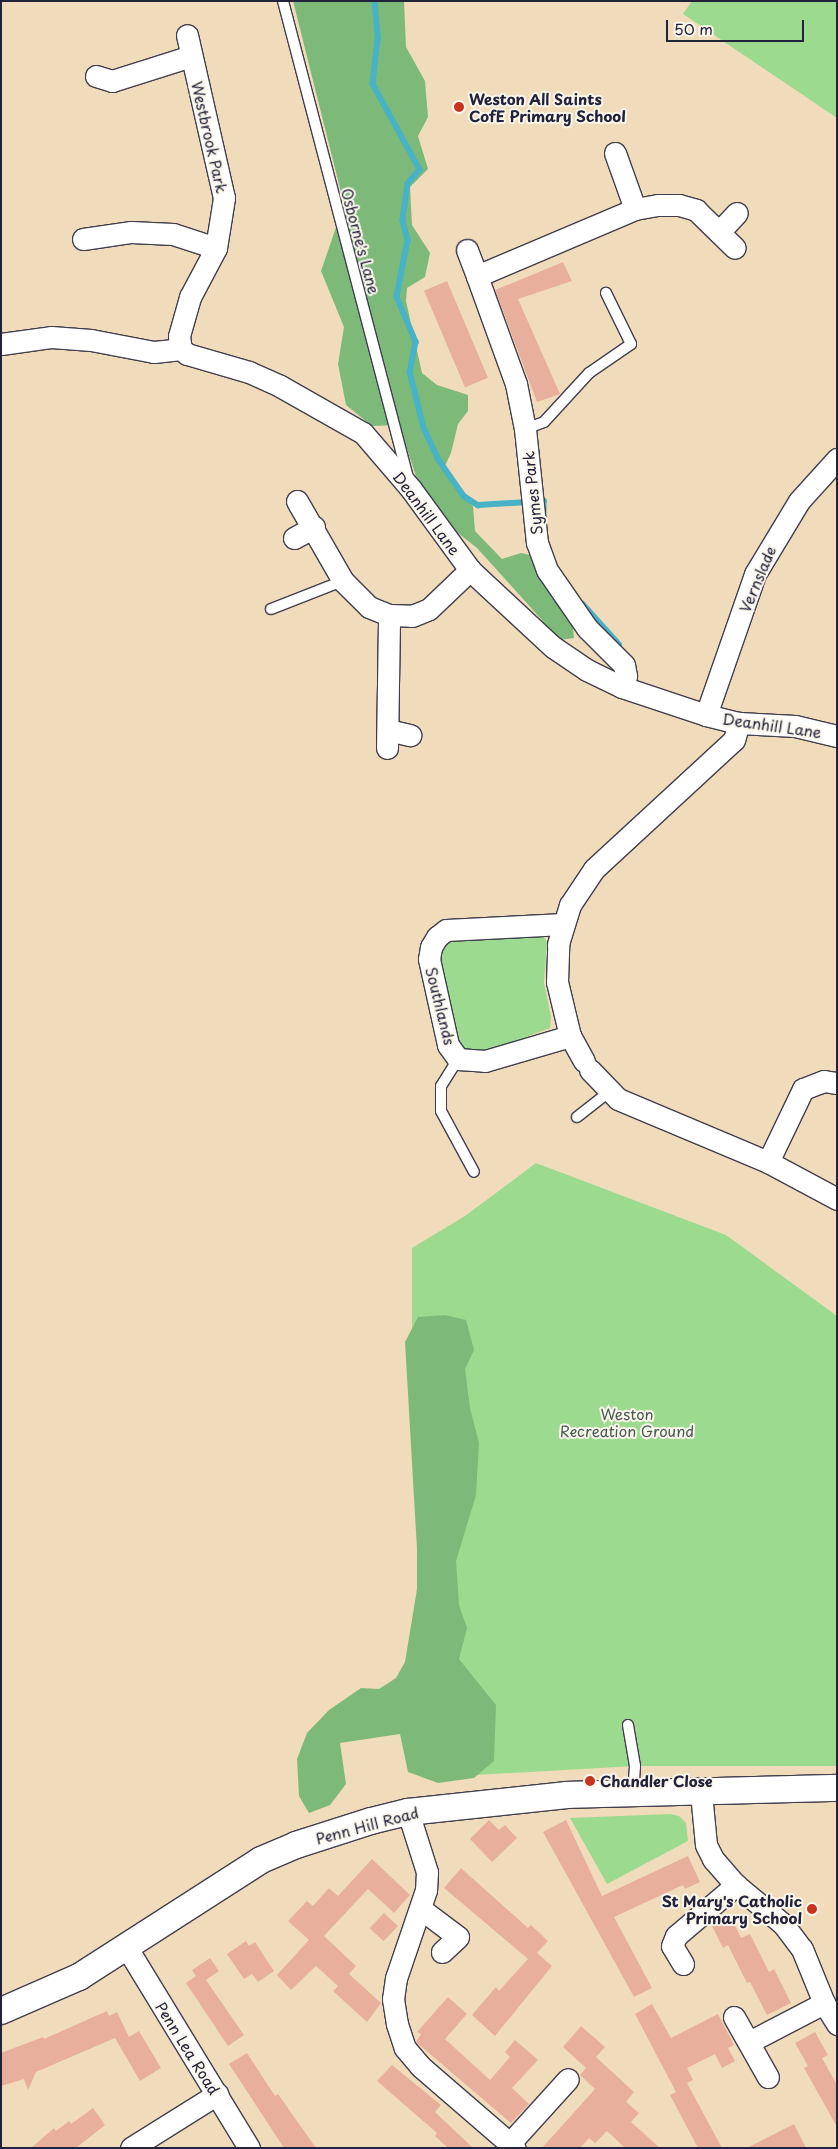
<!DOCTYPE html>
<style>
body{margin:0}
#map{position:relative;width:838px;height:2149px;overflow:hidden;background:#f0dcbb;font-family:"Playpen Sans",sans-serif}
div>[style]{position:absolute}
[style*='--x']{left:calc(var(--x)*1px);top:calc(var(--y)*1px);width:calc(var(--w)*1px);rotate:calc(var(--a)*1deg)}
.green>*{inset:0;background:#9cda8f}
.forest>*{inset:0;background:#7dba7a}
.stream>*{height:5.5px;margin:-2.75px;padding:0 2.75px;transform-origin:2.75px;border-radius:2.75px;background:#48b2c6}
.building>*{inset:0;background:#e8b09c;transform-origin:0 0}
.roads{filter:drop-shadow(1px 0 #413e4e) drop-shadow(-1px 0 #413e4e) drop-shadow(0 1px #413e4e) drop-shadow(0 -1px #413e4e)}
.service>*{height:10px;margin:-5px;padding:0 5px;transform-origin:5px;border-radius:5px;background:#fff}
.minor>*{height:21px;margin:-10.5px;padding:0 10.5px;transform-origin:10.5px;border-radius:10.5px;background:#fff}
.tertiary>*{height:26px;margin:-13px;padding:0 13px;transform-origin:13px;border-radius:13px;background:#fff}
.dots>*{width:14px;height:14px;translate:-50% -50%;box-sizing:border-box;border:2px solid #fbf7ec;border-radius:50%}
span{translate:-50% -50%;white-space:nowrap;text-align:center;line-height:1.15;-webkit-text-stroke:4px #fbf7ec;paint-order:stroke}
.poi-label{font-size:15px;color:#22223b;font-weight:700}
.left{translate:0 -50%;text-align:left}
.right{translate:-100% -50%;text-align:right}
.street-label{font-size:15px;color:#22223b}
.park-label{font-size:15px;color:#475954}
.frame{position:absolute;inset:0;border:2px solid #22223b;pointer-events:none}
.scale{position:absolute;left:666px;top:20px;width:138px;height:22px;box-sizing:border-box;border:2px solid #22223b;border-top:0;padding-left:6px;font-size:15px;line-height:18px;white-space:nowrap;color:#22223b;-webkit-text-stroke:4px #fbf7ec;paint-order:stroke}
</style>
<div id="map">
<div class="green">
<i style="clip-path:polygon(692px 1px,837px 1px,837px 118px,683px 14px)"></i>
<i style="clip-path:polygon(543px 936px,547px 942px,544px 983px,551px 1017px,550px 1028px,479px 1054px,463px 1049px,459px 1043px,439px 961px,440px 950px,446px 942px,454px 939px)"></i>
<i style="clip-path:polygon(536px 1163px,726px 1235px,837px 1316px,837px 1766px,635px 1766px,423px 1778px,427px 1578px,412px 1334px,412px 1248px,465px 1216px)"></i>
<i style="clip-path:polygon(670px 1814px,679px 1816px,686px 1823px,688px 1841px,607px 1884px,570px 1818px)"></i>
</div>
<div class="forest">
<i style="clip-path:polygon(293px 1px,404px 1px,406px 47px,425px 81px,428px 117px,418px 136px,428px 169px,410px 187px,412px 225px,430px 253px,425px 277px,407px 288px,406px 301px,422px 373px,437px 385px,468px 395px,468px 411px,458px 424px,451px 453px,443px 470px,473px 506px,475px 531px,502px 559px,521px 553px,535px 556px,572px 619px,574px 638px,560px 640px,477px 548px,454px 530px,416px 476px,399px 425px,372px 426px,346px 405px,338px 364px,344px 327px,321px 271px,344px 204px)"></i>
<i style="clip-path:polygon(445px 1315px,466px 1320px,474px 1350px,465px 1369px,470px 1408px,479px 1443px,476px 1495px,456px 1561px,459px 1605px,467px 1628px,459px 1659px,496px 1705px,494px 1761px,474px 1778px,438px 1783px,408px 1772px,400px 1734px,340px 1743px,346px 1784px,330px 1805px,309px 1813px,299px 1796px,297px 1759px,307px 1733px,329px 1710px,361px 1688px,379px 1689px,396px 1678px,405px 1662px,417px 1589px,417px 1549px,405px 1342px,418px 1317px)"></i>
</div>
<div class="stream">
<i style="--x:375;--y:1;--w:38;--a:85"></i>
<i style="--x:378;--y:39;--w:45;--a:96.3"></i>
<i style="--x:373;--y:84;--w:98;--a:61.3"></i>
<i style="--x:420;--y:170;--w:18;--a:131"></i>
<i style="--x:408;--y:184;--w:37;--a:98"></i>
<i style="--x:403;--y:221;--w:20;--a:75"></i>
<i style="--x:408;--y:240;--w:58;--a:100.9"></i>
<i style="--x:397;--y:297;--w:49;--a:67.1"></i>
<i style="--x:416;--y:342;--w:31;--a:101"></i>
<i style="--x:410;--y:372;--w:58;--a:76"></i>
<i style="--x:424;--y:428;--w:35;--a:65"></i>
<i style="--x:439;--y:460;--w:44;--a:55.2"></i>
<i style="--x:464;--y:496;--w:17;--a:33"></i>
<i style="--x:478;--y:505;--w:50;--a:-3.4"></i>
<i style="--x:537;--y:502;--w:7;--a:-8"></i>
<i style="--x:544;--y:501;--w:15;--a:90"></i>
<i style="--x:583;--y:604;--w:54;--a:48"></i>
</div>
<div class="building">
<i style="clip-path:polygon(563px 262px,572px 281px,518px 299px,560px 394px,537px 402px,495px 290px)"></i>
<i style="left:447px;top:281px;width:105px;height:25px;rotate:67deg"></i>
<i style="clip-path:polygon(489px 1820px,499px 1830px,505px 1825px,517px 1838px,492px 1862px,470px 1839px)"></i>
<i style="clip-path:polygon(566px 1820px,602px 1896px,688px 1856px,700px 1882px,685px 1889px,683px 1885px,614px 1917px,652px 1988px,634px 1997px,543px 1832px)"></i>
<i style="clip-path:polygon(372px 1859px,410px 1895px,394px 1913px,368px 1889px,324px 1936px,356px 1966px,349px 1974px,381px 2003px,367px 2022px,333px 1991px,338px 1986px,316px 1966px,291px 1990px,277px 1975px,309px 1940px,288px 1921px,307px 1901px,313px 1906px,329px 1888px,338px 1896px)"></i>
<i style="clip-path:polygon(461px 1868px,528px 1928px,531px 1925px,548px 1941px,537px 1953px,552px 1966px,495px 2036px,472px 2015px,496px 1987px,499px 1991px,528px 1959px,444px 1888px)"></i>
<i style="left:384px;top:1913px;width:19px;height:21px;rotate:43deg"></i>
<i style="clip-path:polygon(730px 1915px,741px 1938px,750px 1934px,769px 1972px,774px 1969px,791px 2003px,767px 2015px,750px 1982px,747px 1983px,728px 1945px,723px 1948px,711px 1924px)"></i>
<i style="clip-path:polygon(246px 1941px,249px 1946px,255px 1942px,274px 1971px,258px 1982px,252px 1974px,244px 1979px,227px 1954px)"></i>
<i style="clip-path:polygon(210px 1958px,219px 1971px,206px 1980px,244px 2035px,228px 2046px,186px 1983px,196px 1976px,192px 1970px)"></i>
<i style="clip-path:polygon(448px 1997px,467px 2014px,445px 2039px,490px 2080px,510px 2057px,505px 2052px,515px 2040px,538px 2060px,512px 2088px,529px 2104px,511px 2123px,416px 2042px,421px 2034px,417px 2032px)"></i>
<i style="clip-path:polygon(652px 2004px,671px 2038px,718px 2014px,734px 2045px,728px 2048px,735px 2061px,722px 2068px,715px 2054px,687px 2068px,693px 2080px,687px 2083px,722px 2148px,698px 2148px,670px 2095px,676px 2092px,635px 2014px)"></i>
<i style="clip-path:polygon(107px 2011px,109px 2016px,117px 2012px,129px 2037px,139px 2031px,161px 2068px,140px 2081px,115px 2038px,36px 2072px,28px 2090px,24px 2079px,1px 2086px,1px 2053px,43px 2037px,44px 2039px)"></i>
<i style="clip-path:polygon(581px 2026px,605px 2047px,596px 2057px,634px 2092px,626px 2102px,639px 2113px,631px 2122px,660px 2148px,625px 2148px,607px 2131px,595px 2143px,589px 2138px,580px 2148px,542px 2148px,595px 2089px,580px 2075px,586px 2068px,563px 2047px)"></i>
<i style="clip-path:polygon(815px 2032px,828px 2055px,822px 2058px,837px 2085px,837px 2127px,804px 2068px,808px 2066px,795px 2043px)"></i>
<i style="clip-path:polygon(247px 2053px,275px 2096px,278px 2094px,316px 2148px,284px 2148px,229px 2064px)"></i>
<i style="clip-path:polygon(392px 2065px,441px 2105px,435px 2112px,473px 2148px,448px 2148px,435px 2136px,437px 2133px,377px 2081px)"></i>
<i style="clip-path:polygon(93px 2108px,105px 2125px,76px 2148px,31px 2148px,54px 2128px,56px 2131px,69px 2121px,71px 2124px)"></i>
<i style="clip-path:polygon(794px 2124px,806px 2148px,747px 2148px)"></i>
</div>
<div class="roads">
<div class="service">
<i style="--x:283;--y:1;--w:493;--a:75.3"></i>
<i style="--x:525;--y:429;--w:20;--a:-20"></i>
<i style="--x:544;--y:422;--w:67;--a:-47.4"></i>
<i style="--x:589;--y:373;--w:51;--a:-34.6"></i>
<i style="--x:631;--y:344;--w:57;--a:-116.1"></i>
<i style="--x:271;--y:609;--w:77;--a:-21.3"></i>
<i style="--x:458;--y:1059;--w:32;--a:122"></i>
<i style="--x:441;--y:1086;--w:25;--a:90"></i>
<i style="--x:441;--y:1111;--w:69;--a:61.6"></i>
<i style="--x:577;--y:1117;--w:41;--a:-38"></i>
<i style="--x:628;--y:1725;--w:42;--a:80.3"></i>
<i style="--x:635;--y:1766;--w:26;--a:94"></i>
</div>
<div class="minor">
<i style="--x:96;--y:76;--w:17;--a:17"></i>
<i style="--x:112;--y:81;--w:83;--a:-17.6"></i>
<i style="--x:615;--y:153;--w:59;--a:70.3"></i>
<i style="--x:719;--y:232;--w:26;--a:-47"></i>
<i style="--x:83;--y:239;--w:49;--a:-8.3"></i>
<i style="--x:131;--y:232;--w:42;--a:2.7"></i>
<i style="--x:173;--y:234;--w:45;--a:18"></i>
<i style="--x:467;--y:250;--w:28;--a:69"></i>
<i style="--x:1;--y:344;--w:50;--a:-8"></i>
<i style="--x:51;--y:337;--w:40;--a:4.3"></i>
<i style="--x:91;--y:340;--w:64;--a:10.8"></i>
<i style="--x:154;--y:352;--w:27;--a:-6"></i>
<i style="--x:181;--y:349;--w:8;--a:40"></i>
<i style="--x:187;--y:354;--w:65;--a:16.2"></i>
<i style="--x:249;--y:372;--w:34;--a:24"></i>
<i style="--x:280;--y:386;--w:95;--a:29.5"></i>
<i style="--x:363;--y:433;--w:74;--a:49.4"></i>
<i style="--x:411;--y:489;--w:100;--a:53.9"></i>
<i style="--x:470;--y:570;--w:113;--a:42.9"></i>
<i style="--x:553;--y:647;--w:41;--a:34.1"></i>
<i style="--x:587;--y:670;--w:39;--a:26"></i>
<i style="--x:622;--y:687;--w:89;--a:18.4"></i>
<i style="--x:706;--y:715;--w:34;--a:14"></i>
<i style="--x:739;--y:723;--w:56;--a:3.1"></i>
<i style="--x:795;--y:726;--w:43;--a:13.4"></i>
<i style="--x:181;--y:349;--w:13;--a:-99"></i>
<i style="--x:179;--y:336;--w:41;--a:-74.2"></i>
<i style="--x:190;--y:297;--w:55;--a:-62"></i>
<i style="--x:216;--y:248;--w:51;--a:-80.9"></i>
<i style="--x:224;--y:198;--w:167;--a:-102.8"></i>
<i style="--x:297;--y:501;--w:92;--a:60.1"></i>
<i style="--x:343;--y:581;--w:37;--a:45"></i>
<i style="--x:369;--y:607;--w:22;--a:22"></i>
<i style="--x:389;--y:615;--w:23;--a:2"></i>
<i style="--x:412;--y:616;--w:18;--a:-22"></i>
<i style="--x:429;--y:609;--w:57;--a:-43.6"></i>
<i style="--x:294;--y:538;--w:23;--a:-29"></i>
<i style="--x:622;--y:687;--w:12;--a:-70"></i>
<i style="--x:626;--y:676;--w:11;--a:-100"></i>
<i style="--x:624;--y:665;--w:52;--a:-135"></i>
<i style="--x:587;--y:628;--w:70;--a:-124.6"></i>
<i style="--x:547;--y:570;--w:29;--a:-110"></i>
<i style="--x:537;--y:543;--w:115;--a:-96"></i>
<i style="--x:525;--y:429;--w:46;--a:-101.3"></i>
<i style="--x:516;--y:384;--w:115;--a:-109.9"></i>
<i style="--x:477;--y:276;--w:172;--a:-23"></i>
<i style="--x:635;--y:209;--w:23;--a:-10"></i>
<i style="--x:658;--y:205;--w:21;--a:0"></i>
<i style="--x:679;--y:205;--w:18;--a:16"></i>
<i style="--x:696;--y:210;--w:54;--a:44.3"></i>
<i style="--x:706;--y:715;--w:149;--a:-70.8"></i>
<i style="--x:755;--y:574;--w:85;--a:-58.9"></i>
<i style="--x:799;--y:501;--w:57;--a:-47.9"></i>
<i style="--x:388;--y:730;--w:23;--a:13"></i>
<i style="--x:387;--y:748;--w:133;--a:-89.1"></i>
<i style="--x:563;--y:924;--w:117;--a:177.1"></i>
<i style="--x:446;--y:930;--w:11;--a:142"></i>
<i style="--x:437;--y:937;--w:12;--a:121"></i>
<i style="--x:431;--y:947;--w:12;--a:99"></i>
<i style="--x:429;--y:959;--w:88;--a:77.5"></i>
<i style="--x:448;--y:1045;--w:17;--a:54"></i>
<i style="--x:458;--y:1059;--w:27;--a:4"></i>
<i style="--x:485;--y:1061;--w:89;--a:-16.4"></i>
<i style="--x:584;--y:1061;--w:29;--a:-119"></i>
<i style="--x:570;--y:1036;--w:56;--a:-103.5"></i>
<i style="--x:557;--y:982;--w:38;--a:-88"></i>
<i style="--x:558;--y:944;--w:41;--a:-72.9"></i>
<i style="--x:570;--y:905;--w:43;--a:-56.3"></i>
<i style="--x:594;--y:869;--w:190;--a:-42.7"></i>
<i style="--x:734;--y:740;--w:18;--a:-74"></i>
<i style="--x:590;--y:1070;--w:40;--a:46"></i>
<i style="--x:618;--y:1099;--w:163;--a:22.8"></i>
<i style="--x:768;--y:1162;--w:78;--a:28.2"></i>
<i style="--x:768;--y:1162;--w:81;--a:-64.4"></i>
<i style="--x:803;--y:1089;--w:22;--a:-21"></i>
<i style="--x:824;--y:1081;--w:13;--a:9"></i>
<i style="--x:701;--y:1793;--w:52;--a:84.5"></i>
<i style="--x:706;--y:1845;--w:16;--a:63"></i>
<i style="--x:713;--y:1859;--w:35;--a:49"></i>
<i style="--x:736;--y:1885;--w:61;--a:39.7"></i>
<i style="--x:783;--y:1924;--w:31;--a:53"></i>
<i style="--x:802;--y:1949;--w:58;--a:67.8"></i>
<i style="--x:824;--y:2003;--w:25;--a:58"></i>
<i style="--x:408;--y:1812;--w:63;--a:72.4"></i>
<i style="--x:427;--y:1872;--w:18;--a:93"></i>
<i style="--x:426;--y:1890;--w:93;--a:108.8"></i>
<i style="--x:396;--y:1978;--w:21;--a:98"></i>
<i style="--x:393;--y:1999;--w:25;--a:81"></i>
<i style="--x:397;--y:2024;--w:25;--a:72"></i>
<i style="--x:405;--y:2048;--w:23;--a:50"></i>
<i style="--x:420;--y:2066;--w:125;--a:40.8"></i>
<i style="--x:421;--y:1909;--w:46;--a:37.1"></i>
<i style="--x:458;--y:1937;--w:22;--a:137"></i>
<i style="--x:127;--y:1948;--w:234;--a:58.6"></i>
<i style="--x:683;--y:1964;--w:21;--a:-121"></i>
<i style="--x:672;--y:1946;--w:11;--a:-68"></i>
<i style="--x:676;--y:1936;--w:79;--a:-40.4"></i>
<i style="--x:734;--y:2017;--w:69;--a:60.5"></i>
<i style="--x:749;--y:2042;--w:85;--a:-27.5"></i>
<i style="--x:510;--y:2143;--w:86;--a:-47.8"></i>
<i style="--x:131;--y:2148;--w:102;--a:-32.1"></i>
</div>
<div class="tertiary">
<i style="--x:1;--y:2011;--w:85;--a:-23.6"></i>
<i style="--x:79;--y:1977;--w:216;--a:-32.7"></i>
<i style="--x:261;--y:1860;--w:38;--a:-23"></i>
<i style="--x:296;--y:1845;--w:79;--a:-17.7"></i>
<i style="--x:371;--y:1821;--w:38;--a:-14"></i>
<i style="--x:408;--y:1812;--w:160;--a:-6.1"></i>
<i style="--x:567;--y:1795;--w:270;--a:-1.5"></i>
</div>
</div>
<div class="dots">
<i style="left:459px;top:107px;background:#c8321e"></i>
<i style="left:590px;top:1781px;background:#c8321e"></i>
<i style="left:812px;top:1909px;background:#c8321e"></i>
</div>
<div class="poi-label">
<span class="left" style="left:469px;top:107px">Weston All Saints<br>CofE Primary School</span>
<span class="left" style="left:600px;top:1781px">Chandler Close</span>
<span class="right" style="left:802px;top:1909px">St Mary's Catholic<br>Primary School</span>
</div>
<div class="street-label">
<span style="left:210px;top:137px;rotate:77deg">Westbrook Park</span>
<span style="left:361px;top:241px;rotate:75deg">Osborne's Lane</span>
<span style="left:532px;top:493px;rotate:-96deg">Symes Park</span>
<span style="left:427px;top:513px;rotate:53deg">Deanhill Lane</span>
<span style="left:757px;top:579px;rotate:-67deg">Vernslade</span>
<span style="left:772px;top:725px;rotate:8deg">Deanhill Lane</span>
<span style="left:441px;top:1006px;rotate:76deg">Southlands</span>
<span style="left:367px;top:1825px;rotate:-15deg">Penn Hill Road</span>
<span style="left:188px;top:2048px;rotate:58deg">Penn Lea Road</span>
</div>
<div class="park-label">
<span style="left:627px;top:1422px">Weston<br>Recreation Ground</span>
</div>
<div class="frame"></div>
<div class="scale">50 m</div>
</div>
